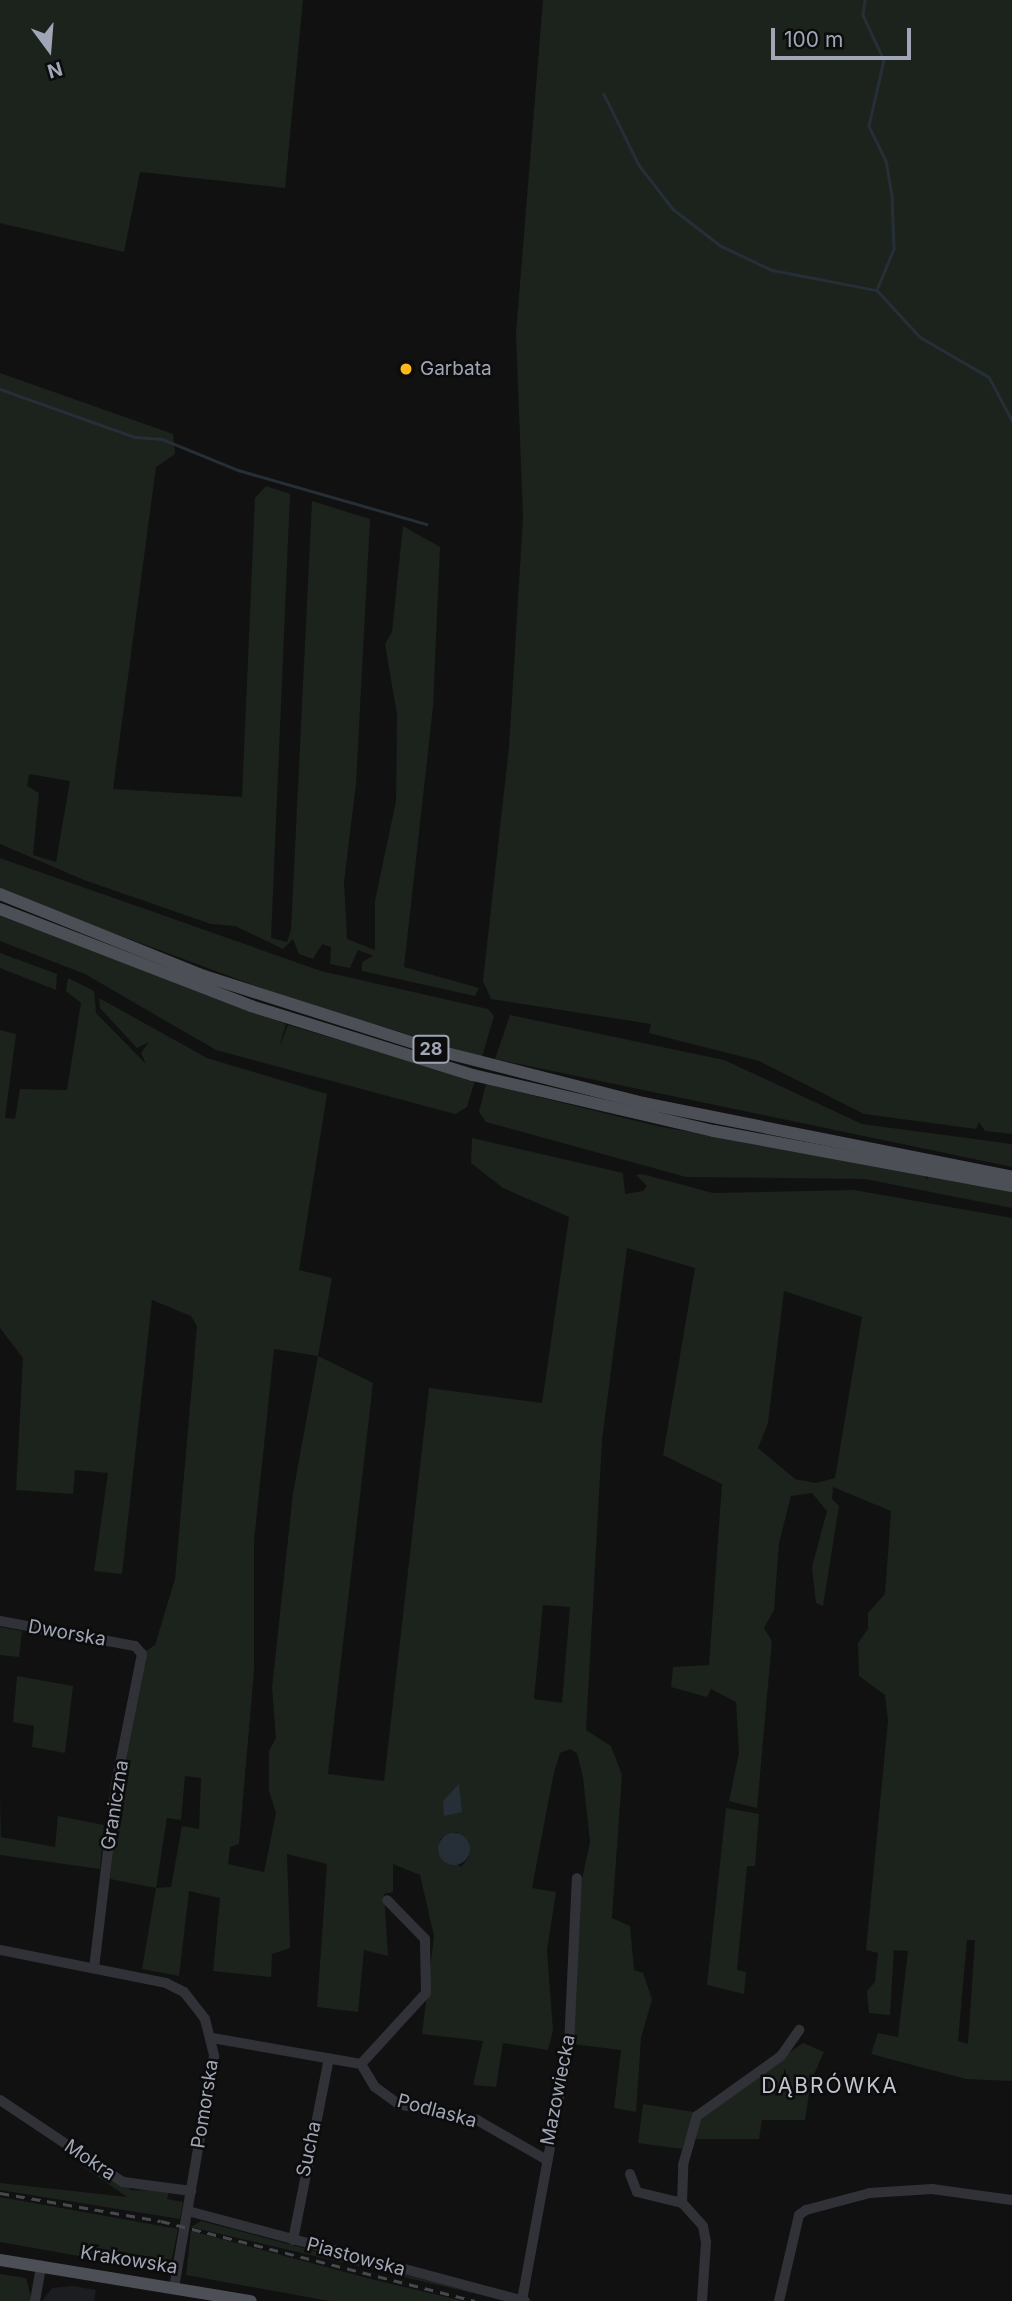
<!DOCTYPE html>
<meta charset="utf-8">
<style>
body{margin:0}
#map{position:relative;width:1012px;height:2301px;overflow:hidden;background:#111112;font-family:Inter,sans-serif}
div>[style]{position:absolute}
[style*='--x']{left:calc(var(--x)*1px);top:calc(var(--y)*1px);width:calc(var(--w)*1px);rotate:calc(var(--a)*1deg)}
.built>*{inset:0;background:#1c1d20}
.green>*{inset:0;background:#1b231c}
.water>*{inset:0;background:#262f37}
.round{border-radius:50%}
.stream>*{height:2.5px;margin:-1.25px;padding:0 1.25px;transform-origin:1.25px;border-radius:1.25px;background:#262f37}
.minor>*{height:10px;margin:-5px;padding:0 5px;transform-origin:5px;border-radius:5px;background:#313238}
.major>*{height:12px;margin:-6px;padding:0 6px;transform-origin:6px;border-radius:6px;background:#4d4f57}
.rail>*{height:2.5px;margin-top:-1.25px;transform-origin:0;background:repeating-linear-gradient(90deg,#46484f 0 9px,transparent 0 16px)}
.dots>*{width:19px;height:19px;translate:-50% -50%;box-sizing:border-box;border:4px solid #0c0c0d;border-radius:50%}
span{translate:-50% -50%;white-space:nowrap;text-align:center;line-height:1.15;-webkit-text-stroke:5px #0c0c0d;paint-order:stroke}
.shield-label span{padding:2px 5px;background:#0c0c0d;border:2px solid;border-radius:5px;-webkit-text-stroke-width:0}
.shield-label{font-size:18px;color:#a0a6b5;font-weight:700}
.poi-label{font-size:19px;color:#a0a6b5}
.left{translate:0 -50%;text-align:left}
.street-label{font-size:19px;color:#a0a6b5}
.neighbourhood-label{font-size:21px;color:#c2c5d0;letter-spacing:2px}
.north{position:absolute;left:14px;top:14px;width:70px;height:70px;-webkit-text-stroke:5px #0c0c0d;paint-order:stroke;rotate:164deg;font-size:19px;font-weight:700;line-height:28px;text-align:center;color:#a0a6b5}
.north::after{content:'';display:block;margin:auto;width:24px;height:32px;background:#a0a6b5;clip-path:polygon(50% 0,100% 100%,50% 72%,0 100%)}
.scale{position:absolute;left:771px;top:28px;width:140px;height:32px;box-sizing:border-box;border:4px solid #a0a6b5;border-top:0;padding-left:9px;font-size:21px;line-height:24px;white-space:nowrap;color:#a0a6b5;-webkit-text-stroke:5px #0c0c0d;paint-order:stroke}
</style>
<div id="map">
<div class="built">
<i style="clip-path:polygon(73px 2286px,96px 2290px,94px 2301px,42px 2301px,52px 2288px)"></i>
</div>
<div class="green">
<i style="clip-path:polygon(0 0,303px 0,285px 188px,140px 172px,124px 252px,0 223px)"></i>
<i style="clip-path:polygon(543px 0,1012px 0,1012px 1134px,985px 1131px,979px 1122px,976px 1129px,864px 1114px,759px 1061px,649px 1033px,651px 1024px,491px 999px,483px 981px,509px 747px,523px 518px,516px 333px)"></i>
<i style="clip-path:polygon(evenodd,0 373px,173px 434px,175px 454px,156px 467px,113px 789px,242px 797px,255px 498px,266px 486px,290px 494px,271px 938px,287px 942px,291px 930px,312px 501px,370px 519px,356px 784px,344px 882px,347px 939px,375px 950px,375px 901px,396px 801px,397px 715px,385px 644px,392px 632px,403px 526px,440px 547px,433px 707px,404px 967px,479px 988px,475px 996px,362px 971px,362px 962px,373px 956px,358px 950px,350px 968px,330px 964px,331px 947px,322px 944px,313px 959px,299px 954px,293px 939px,283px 949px,235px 926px,211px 924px,84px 880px,0 844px,0 373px,29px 774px,70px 781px,56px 862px,33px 855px,39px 793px,27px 786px,29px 774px)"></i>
<i style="clip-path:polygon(0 858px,321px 971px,488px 1009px,494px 1016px,482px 1057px,280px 995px,65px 915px,0 888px)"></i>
<i style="clip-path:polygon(0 916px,286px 1024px,279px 1048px,288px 1025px,475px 1080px,467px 1107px,455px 1114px,216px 1050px,85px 974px,0 941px)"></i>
<i style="clip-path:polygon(0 953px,57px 974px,56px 990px,0 968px)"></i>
<i style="clip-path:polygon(evenodd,68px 978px,94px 991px,96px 1013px,146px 1064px,141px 1053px,149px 1042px,137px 1048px,100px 1008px,99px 998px,207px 1058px,327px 1094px,299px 1270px,332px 1278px,318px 1356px,373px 1383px,328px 1774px,384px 1781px,429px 1388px,542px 1403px,569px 1217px,503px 1188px,471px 1163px,472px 1138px,623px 1173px,625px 1194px,643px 1191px,647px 1186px,636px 1175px,642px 1174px,713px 1193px,854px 1190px,1012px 1218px,1012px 2081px,966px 2079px,871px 2054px,878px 2033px,898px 2037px,908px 1951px,894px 1950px,890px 2015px,869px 2013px,867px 1991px,875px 1982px,878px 1953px,866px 1950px,888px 1720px,885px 1695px,859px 1676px,858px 1643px,868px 1629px,868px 1613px,885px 1594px,891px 1511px,833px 1487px,832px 1499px,839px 1506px,823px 1606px,816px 1603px,812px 1567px,827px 1511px,812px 1493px,791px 1496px,779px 1543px,774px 1610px,764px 1628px,772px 1641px,757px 1808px,729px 1801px,739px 1753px,736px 1702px,711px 1689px,707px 1697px,671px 1687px,673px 1667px,709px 1665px,722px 1484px,663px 1455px,695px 1268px,627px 1248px,602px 1440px,586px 1730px,611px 1746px,622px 1775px,612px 1918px,630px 1926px,634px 1970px,643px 1973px,652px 1999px,641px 2038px,636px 2112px,614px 2108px,621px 2050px,572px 2044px,581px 1884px,590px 1842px,583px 1777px,577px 1753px,570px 1749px,560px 1753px,554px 1772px,532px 1888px,556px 1892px,547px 1950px,553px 2031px,548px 2050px,503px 2043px,496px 2087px,473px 2085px,483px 2041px,422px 2034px,434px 1936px,420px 1875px,393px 1864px,393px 1892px,384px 1894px,388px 1956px,364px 1950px,358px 2012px,317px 2007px,327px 1864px,287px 1854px,290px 1948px,272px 1954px,271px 1977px,213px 1971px,220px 1898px,189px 1891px,179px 1976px,142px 1969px,156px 1888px,110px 1879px,122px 1764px,143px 1653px,155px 1645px,175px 1579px,197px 1326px,191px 1316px,152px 1300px,122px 1574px,94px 1571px,108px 1473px,75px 1470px,73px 1494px,16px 1490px,23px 1358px,0 1328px,0 1030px,16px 1034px,5px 1118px,15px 1119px,20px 1089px,67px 1090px,81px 1003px,66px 991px,68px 978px,784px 1291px,862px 1317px,835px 1478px,816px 1483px,795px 1479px,758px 1448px,768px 1423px,784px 1291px,68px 978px,274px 1349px,318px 1356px,293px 1493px,272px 1688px,276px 1738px,269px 1751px,269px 1791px,276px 1813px,264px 1872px,228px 1864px,230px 1847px,239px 1844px,254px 1671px,254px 1541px,274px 1349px,68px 978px,543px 1605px,570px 1607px,562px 1703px,534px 1699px,543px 1605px,68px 978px,185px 1776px,201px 1778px,199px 1829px,182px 1826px,171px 1887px,156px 1888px,167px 1818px,181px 1820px,185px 1776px,68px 978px,457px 1832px,469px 1857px,461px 1867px,438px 1853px,440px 1839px,457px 1832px,68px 978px,967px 1940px,975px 1940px,968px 2044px,958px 2041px,967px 1940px)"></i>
<i style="clip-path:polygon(510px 1015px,724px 1060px,862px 1124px,1012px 1144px,1012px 1167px,495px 1059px)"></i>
<i style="clip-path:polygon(486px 1084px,657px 1126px,926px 1175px,926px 1181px,928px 1176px,1012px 1191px,1012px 1208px,865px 1179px,686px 1177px,486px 1122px,479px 1112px)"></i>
<i style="clip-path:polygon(0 1627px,22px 1631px,19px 1657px,0 1655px)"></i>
<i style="clip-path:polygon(17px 1676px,73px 1686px,65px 1753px,32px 1747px,34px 1726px,13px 1722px)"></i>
<i style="clip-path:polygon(0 1796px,1px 1837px,55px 1847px,58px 1816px,104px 1825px,100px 1869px,0 1855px)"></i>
<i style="clip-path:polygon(726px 1808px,759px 1814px,755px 1866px,747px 1866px,737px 1970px,746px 1972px,744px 1994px,707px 1985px)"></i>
<i style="clip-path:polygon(803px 2043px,824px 2052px,811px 2081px,805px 2120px,762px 2120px,759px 2139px,694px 2139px,700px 2117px)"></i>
<i style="clip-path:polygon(643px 2104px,694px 2112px,682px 2149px,638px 2143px)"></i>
<i style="clip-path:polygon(92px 2163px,131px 2190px,169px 2191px,167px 2199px,183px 2202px,180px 2219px,0 2190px,0 2183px,127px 2197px,84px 2167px)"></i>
<i style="clip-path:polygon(0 2197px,178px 2229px,171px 2263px,158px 2270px,0 2242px)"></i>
<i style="clip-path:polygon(201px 2221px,406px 2275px,506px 2301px,191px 2227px)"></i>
<i style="clip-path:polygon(191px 2231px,371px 2279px,463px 2301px,329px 2301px,186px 2275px)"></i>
<i style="clip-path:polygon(0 2274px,26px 2278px,32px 2301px,0 2301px)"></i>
</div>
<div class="water">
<i style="clip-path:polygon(459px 1784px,462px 1812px,444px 1816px,443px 1801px)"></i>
<i class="round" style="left:438px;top:1833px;width:32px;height:32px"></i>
</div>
<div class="stream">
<i style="--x:865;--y:0;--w:15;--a:98"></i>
<i style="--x:863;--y:15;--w:50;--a:65"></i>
<i style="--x:884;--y:60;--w:68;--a:102.8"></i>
<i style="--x:869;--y:126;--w:39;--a:64"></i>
<i style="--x:886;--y:161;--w:36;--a:80"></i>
<i style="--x:892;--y:196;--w:53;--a:87.8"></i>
<i style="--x:894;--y:249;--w:44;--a:112.5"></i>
<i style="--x:877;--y:290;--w:64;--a:47.5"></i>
<i style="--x:920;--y:337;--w:80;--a:30.1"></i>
<i style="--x:989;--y:377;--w:49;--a:61.9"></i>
<i style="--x:604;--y:94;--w:79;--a:63.8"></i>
<i style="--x:639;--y:165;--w:56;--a:52.3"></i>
<i style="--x:673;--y:209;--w:61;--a:37.6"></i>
<i style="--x:721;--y:246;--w:56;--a:25.2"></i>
<i style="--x:772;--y:270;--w:106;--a:10.9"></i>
<i style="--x:0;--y:389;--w:143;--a:19.6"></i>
<i style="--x:135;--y:437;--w:27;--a:4"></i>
<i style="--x:162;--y:439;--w:82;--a:22.2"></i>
<i style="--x:238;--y:470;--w:196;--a:16"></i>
</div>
<div class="minor">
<i style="--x:0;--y:1621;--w:137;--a:10.5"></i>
<i style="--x:135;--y:1646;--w:11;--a:49"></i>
<i style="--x:142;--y:1654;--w:133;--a:101.3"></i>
<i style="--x:116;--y:1784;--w:185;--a:96.8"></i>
<i style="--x:0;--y:1950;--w:169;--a:11.2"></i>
<i style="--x:166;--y:1983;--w:20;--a:27"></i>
<i style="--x:184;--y:1992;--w:34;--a:52"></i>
<i style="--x:205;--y:2019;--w:38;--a:76"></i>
<i style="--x:214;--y:2056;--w:234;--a:99.8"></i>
<i style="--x:212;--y:2038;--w:151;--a:9.9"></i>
<i style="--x:361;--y:2064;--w:27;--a:59"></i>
<i style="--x:375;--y:2087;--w:29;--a:36"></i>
<i style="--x:398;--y:2104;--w:81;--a:11.4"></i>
<i style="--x:477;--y:2120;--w:78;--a:29.8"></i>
<i style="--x:361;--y:2064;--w:96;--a:-47.5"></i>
<i style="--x:426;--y:1993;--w:54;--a:-91.1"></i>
<i style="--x:425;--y:1939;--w:54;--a:-134.3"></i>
<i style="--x:0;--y:2100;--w:148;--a:33.7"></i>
<i style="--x:123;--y:2182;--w:69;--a:7.5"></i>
<i style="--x:630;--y:2174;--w:19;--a:69"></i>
<i style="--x:637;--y:2192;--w:46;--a:13.7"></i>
<i style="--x:188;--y:2211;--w:349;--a:15"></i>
<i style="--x:293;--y:2240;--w:185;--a:-78.8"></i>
<i style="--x:522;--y:2300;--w:259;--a:-79.6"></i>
<i style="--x:569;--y:2045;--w:167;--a:-87.3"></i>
<i style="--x:35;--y:2301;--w:36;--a:-80"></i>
<i style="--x:702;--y:2301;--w:59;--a:-86.1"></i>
<i style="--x:706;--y:2242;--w:16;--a:-101"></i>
<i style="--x:703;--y:2226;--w:31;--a:-132"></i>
<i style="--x:682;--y:2203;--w:38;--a:-88"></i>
<i style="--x:683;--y:2165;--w:51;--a:-74.1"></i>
<i style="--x:697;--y:2116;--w:103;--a:-35.5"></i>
<i style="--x:781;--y:2056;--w:32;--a:-55"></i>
<i style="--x:779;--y:2301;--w:88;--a:-76.9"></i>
<i style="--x:799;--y:2215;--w:9;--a:-36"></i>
<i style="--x:806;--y:2210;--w:66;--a:-14.9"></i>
<i style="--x:870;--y:2193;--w:62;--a:-3.7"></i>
<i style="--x:932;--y:2189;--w:81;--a:7.8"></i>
</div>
<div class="major">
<i style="--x:0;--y:894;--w:220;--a:21.9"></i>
<i style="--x:204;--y:976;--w:247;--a:17.7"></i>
<i style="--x:439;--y:1051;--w:211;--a:14.3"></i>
<i style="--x:643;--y:1103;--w:376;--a:11.3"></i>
<i style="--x:0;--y:909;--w:269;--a:21.1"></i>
<i style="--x:251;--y:1006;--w:232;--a:17.3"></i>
<i style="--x:473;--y:1075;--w:247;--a:13.1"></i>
<i style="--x:714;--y:1131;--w:303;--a:10.5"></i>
<i style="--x:0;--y:2260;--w:254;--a:9.3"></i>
</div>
<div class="rail">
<i style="--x:0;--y:2193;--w:163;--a:9.9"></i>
<i style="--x:161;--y:2221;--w:324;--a:14.3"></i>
</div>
<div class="dots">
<i style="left:406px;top:369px;background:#ffb81c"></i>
</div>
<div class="shield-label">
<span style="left:431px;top:1049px">28</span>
</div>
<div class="poi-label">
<span class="left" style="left:420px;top:369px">Garbata</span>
</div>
<div class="street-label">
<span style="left:67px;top:1633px;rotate:10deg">Dworska</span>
<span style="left:115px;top:1805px;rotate:-81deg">Graniczna</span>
<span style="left:558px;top:2090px;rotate:-79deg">Mazowiecka</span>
<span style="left:205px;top:2104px;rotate:-81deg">Pomorska</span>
<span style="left:437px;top:2111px;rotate:15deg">Podlaska</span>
<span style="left:309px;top:2149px;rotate:-78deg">Sucha</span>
<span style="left:90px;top:2160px;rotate:34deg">Mokra</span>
<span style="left:356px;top:2257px;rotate:15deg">Piastowska</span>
<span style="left:129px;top:2260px;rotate:9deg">Krakowska</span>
</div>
<div class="neighbourhood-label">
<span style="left:830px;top:2086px">DĄBRÓWKA</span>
</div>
<div class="north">N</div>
<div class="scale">100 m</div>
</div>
